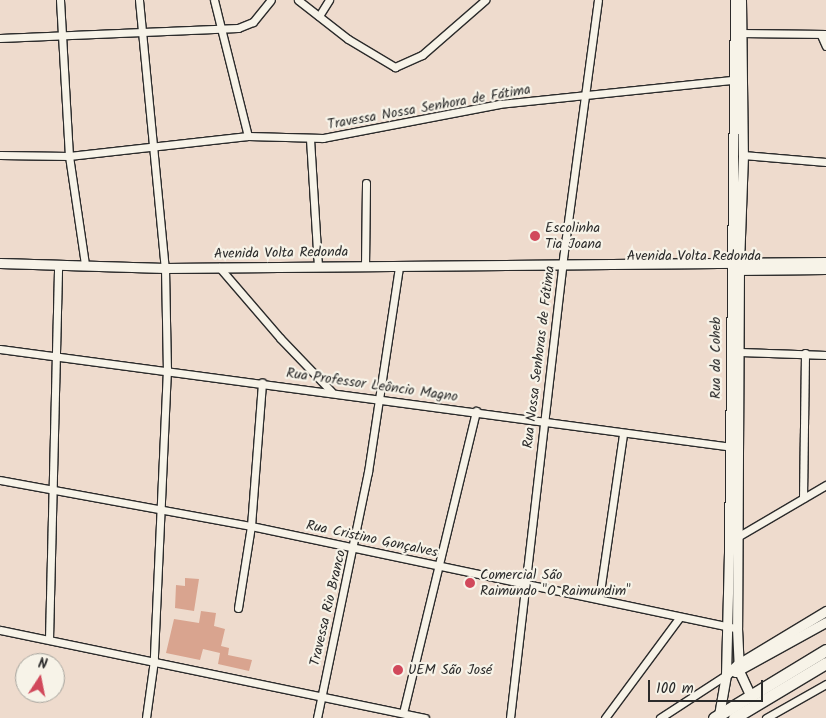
<!DOCTYPE html>
<meta charset="utf-8">
<style>
body{margin:0}
#map{position:relative;width:826px;height:718px;overflow:hidden;background:#eedbcd;font-family:Kalam,sans-serif}
div>[style]{position:absolute}
[style*='--x']{left:calc(var(--x)*1px);top:calc(var(--y)*1px);width:calc(var(--w)*1px);rotate:calc(var(--a)*1deg)}
.building>*{inset:0;background:#d9a48f}
.roads{filter:drop-shadow(1px 0 #2b2b2b) drop-shadow(-1px 0 #2b2b2b) drop-shadow(0 1px #2b2b2b) drop-shadow(0 -1px #2b2b2b)}
.minor>*{height:7px;margin:-3.5px;padding:0 3.5px;transform-origin:3.5px;border-radius:3.5px;background:#f7f3e8}
.tertiary>*{height:9px;margin:-4.5px;padding:0 4.5px;transform-origin:4.5px;border-radius:4.5px;background:#f7f3e8}
.trunk>*{height:11px;margin:-5.5px;padding:0 5.5px;transform-origin:5.5px;border-radius:5.5px;background:#f7f3e8}
.dots>*{width:14px;height:14px;translate:-50% -50%;box-sizing:border-box;border:2px solid #f7f3e8;border-radius:50%}
span{translate:-50% -50%;white-space:nowrap;text-align:center;line-height:1.15;-webkit-text-stroke:4.5px #f7f3e8;paint-order:stroke}
.street-label{font-size:14px;color:#2b2b2b}
.poi-label{font-size:14px;color:#2b2b2b}
.left{translate:0 -50%;text-align:left}
.north{position:absolute;left:15px;top:653px;width:50px;height:50px;box-sizing:border-box;background:#f7f3e8;border:1px solid #a5a39c;border-radius:50%;rotate:11deg;font-size:14px;font-weight:700;line-height:20px;text-align:center;color:#2b2b2b}
.north::after{content:'';display:block;margin:auto;width:18px;height:22px;background:#d1495b;clip-path:polygon(50% 0,100% 100%,50% 72%,0 100%)}
.scale{position:absolute;left:648px;top:680px;width:115px;height:22px;box-sizing:border-box;border:2px solid #2b2b2b;border-top:0;padding-left:6px;font-size:15px;line-height:18px;white-space:nowrap;color:#2b2b2b;-webkit-text-stroke:4px #f7f3e8;paint-order:stroke}
</style>
<div id="map">
<div class="building">
<i style="clip-path:polygon(185px 578px,199px 579px,194px 611px,175px 608px,176px 585px,185px 586px)"></i>
<i style="clip-path:polygon(201px 611px,216px 613px,214px 626px,225px 629px,221px 646px,229px 648px,228px 655px,252px 660px,249px 671px,218px 664px,220px 653px,203px 649px,200px 660px,166px 653px,174px 619px,199px 623px)"></i>
</div>
<div class="roads">
<div class="minor">
<i style="--x:60;--y:0;--w:156;--a:86.7"></i>
<i style="--x:69;--y:156;--w:109;--a:81.6"></i>
<i style="--x:139;--y:0;--w:269;--a:84.5"></i>
<i style="--x:165;--y:268;--w:101;--a:88.9"></i>
<i style="--x:167;--y:369;--w:291;--a:92.6"></i>
<i style="--x:154;--y:660;--w:59;--a:97.9"></i>
<i style="--x:214;--y:0;--w:140;--a:76"></i>
<i style="--x:298;--y:0;--w:63;--a:38"></i>
<i style="--x:348;--y:39;--w:55;--a:30.8"></i>
<i style="--x:395;--y:67;--w:30;--a:-24"></i>
<i style="--x:422;--y:55;--w:84;--a:-41.1"></i>
<i style="--x:319;--y:16;--w:19;--a:-58"></i>
<i style="--x:740;--y:33;--w:86;--a:0.7"></i>
<i style="--x:821;--y:35;--w:12;--a:66"></i>
<i style="--x:0;--y:38;--w:238;--a:-2.4"></i>
<i style="--x:238;--y:28;--w:16;--a:-22"></i>
<i style="--x:253;--y:22;--w:28;--a:-51"></i>
<i style="--x:310;--y:139;--w:127;--a:86.4"></i>
<i style="--x:0;--y:155;--w:69;--a:0.8"></i>
<i style="--x:69;--y:156;--w:180;--a:-6.4"></i>
<i style="--x:248;--y:136;--w:75;--a:1.5"></i>
<i style="--x:323;--y:138;--w:179;--a:-10.9"></i>
<i style="--x:499;--y:104;--w:235;--a:-5.9"></i>
<i style="--x:743;--y:155;--w:83;--a:4.8"></i>
<i style="--x:365;--y:266;--w:83;--a:-89.3"></i>
<i style="--x:219;--y:267;--w:94;--a:49.3"></i>
<i style="--x:280;--y:338;--w:74;--a:46.1"></i>
<i style="--x:0;--y:349;--w:740;--a:7.62"></i>
<i style="--x:740;--y:352;--w:86;--a:2"></i>
<i style="--x:0;--y:480;--w:255;--a:10.4"></i>
<i style="--x:251;--y:526;--w:497;--a:11.9"></i>
<i style="--x:803;--y:498;--w:145;--a:-89.2"></i>
<i style="--x:739;--y:536;--w:101;--a:-30.4"></i>
<i style="--x:599;--y:599;--w:167;--a:-81.7"></i>
<i style="--x:238;--y:608;--w:83;--a:-81"></i>
<i style="--x:251;--y:526;--w:144;--a:-85.6"></i>
<i style="--x:0;--y:630;--w:434;--a:11.7"></i>
<i style="--x:49;--y:639;--w:375;--a:-88.6"></i>
<i style="--x:403;--y:713;--w:311;--a:-76.4"></i>
<i style="--x:317;--y:718;--w:251;--a:-78.3"></i>
<i style="--x:368;--y:472;--w:208;--a:-81.4"></i>
<i style="--x:510;--y:718;--w:455;--a:-83.4"></i>
<i style="--x:562;--y:266;--w:268;--a:-82.3"></i>
<i style="--x:605;--y:718;--w:124;--a:-53.5"></i>
<i style="--x:660;--y:718;--w:79;--a:-33.1"></i>
<i style="--x:766;--y:718;--w:69;--a:-29.5"></i>
</div>
<div class="tertiary">
<i style="--x:741;--y:0;--w:155;--a:89.3"></i>
<i style="--x:743;--y:155;--w:109;--a:92.1"></i>
<i style="--x:739;--y:264;--w:364;--a:90.3"></i>
<i style="--x:737;--y:628;--w:43;--a:87.3"></i>
<i style="--x:739;--y:671;--w:29;--a:65"></i>
<i style="--x:0;--y:263;--w:165;--a:1.7"></i>
<i style="--x:165;--y:268;--w:661;--a:-0.52"></i>
<i style="--x:735;--y:270;--w:91;--a:-0.6"></i>
<i style="--x:735;--y:672;--w:104;--a:-28.8"></i>
<i style="--x:726;--y:675;--w:16;--a:-43"></i>
<i style="--x:738;--y:664;--w:103;--a:-31.1"></i>
<i style="--x:719;--y:715;--w:41;--a:-80.1"></i>
<i style="--x:726;--y:675;--w:124;--a:-88.6"></i>
<i style="--x:729;--y:551;--w:551;--a:-89.38"></i>
</div>
<div class="trunk">
<i style="--x:714;--y:718;--w:131;--a:-31.3"></i>
<i style="--x:734;--y:718;--w:107;--a:-30.9"></i>
</div>
</div>
<div class="dots">
<i style="left:535px;top:236px;background:#d1495b"></i>
<i style="left:470px;top:583px;background:#d1495b"></i>
<i style="left:398px;top:670px;background:#d1495b"></i>
</div>
<div class="street-label">
<span style="left:429px;top:107px;rotate:-10deg">Travessa Nossa Senhora de Fátima</span>
<span style="left:281px;top:253px;rotate:-1deg">Avenida Volta Redonda</span>
<span style="left:694px;top:256px">Avenida Volta Redonda</span>
<span style="left:539px;top:357px;rotate:-83deg">Rua Nossa Senhoras de Fátima</span>
<span style="left:716px;top:358px;rotate:-90deg">Rua da Coheb</span>
<span style="left:372px;top:385px;rotate:8deg">Rua Professor Leôncio Magno</span>
<span style="left:372px;top:539px;rotate:12deg">Rua Cristino Gonçalves</span>
<span style="left:328px;top:608px;rotate:-77deg">Travessa Rio Branco</span>
</div>
<div class="poi-label">
<span class="left" style="left:545px;top:236px">Escolinha<br>Tia Joana</span>
<span class="left" style="left:480px;top:583px">Comercial São<br>Raimundo "O Raimundim"</span>
<span class="left" style="left:408px;top:670px">UEM São José</span>
</div>
<div class="north">N</div>
<div class="scale">100 m</div>
</div>
